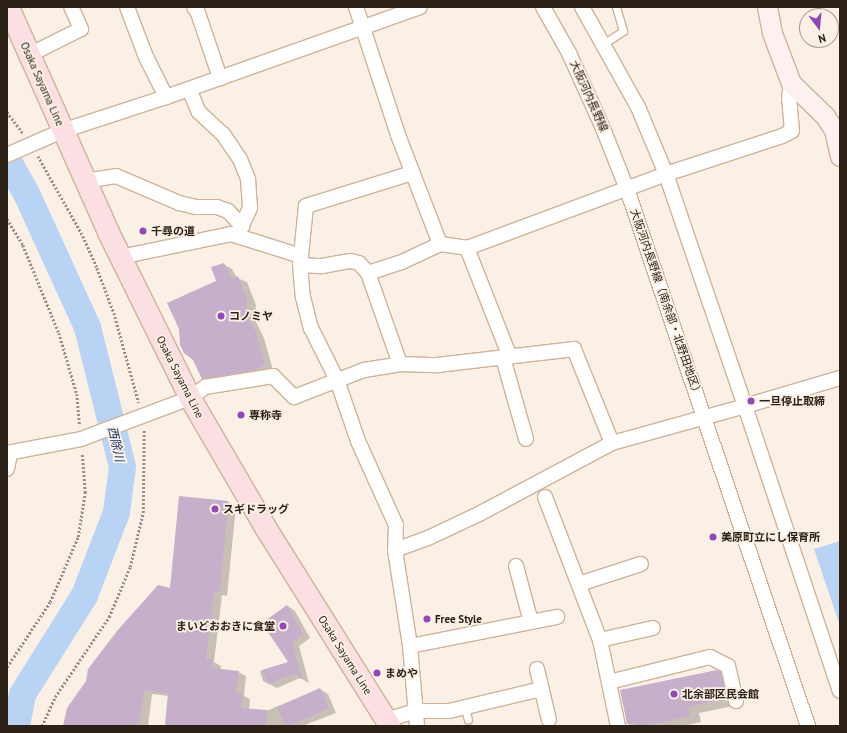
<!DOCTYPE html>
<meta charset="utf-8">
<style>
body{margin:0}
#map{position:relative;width:847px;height:733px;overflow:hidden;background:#fbf0e5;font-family:"PT Sans","Noto Sans JP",sans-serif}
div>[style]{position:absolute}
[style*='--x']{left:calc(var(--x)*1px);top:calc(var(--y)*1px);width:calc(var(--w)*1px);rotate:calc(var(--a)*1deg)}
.water>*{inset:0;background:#b9d3f5}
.shadow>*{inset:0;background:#0003}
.river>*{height:27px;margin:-13.5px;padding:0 13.5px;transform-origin:13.5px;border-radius:13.5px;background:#b9d3f5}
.building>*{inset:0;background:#c5afcb;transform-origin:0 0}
.path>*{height:2.5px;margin-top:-1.25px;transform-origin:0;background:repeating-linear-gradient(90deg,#988e83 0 2px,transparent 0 4px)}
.roads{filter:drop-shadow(1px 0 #ceb399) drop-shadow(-1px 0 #ceb399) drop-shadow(0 1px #ceb399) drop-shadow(0 -1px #ceb399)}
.lane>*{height:7px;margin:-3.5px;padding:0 3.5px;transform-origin:3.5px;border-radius:3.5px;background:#fff}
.street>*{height:14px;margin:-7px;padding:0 7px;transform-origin:7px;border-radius:7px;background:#fff}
.secondary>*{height:19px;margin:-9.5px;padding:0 9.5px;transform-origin:9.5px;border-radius:9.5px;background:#feeff0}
.primary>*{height:21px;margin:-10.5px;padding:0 10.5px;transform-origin:10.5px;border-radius:10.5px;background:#fcdfe2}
.dots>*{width:11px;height:11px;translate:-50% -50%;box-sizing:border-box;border:2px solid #fbf0e5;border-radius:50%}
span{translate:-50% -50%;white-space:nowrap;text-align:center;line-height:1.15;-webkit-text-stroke:3.5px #fbf0e5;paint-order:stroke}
.street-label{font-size:11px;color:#2b2117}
.poi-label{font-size:11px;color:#2b2117;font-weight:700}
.left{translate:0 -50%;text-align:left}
.right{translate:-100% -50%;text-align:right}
.water-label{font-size:12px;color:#0c3567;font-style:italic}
.frame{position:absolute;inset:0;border:8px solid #2b2117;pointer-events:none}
.north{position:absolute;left:799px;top:8px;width:40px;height:40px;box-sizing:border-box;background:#fbf0e5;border:1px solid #a89d93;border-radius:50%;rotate:164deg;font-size:11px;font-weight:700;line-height:16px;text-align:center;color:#2b2117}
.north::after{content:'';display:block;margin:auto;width:14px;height:18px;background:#9247b9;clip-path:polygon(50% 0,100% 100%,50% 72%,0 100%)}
</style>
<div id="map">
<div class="water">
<i style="clip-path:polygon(840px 541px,840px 626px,814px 549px)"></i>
</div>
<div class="shadow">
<i style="clip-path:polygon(223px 264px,232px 269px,237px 278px,247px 282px,256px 305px,255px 320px,264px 338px,273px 370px,212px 384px,203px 379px,218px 281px)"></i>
<i style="clip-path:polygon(180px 497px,228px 502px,236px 506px,227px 596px,222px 595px,214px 662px,221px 666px,220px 670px,238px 672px,246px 676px,244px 696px,250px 699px,249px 710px,266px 711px,320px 689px,328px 694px,336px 713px,302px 726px,166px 726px,169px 696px,152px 694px,148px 726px,64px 726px,171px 589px)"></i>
<i style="clip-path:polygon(288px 606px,295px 611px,310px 638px,299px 646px,309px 683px,300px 678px,277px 688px,263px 681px,260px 671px,290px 663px)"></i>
<i style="clip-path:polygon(717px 671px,732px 679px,738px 705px,699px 713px,701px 722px,684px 726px,632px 726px,628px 724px)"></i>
</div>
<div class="river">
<i style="--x:7;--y:159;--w:39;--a:61"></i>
<i style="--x:26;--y:193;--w:147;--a:65.5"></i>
<i style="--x:87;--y:327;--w:143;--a:75.9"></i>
<i style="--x:122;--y:466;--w:46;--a:97.4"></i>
<i style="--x:116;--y:512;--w:89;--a:111.1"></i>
<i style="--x:84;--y:595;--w:117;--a:122.1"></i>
<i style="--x:22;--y:694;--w:33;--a:101"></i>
</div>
<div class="building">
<i style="clip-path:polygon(224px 263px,232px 279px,238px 276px,247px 299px,247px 315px,256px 332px,265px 365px,255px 370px,202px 379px,193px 360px,184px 353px,180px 345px,179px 329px,167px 303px,216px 281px,211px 267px)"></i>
<i style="clip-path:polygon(179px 496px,228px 501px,220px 592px,214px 591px,206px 659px,213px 660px,212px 668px,239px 671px,236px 693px,243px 694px,241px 708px,267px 710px,266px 726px,165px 725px,168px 693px,144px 690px,139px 726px,63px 726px,67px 708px,86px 681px,88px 669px,117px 631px,158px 585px,170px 588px)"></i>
<i style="clip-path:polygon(287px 605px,303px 634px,292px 642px,302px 678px,300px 679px,296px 673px,268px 684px,262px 670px,288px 662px,262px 623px)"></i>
<i style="clip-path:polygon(717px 670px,721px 672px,727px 698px,688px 707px,690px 716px,644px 726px,636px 726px,636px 723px,627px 724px,620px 690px)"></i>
<i style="left:320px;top:688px;width:22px;height:47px;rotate:66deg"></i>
</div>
<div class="path">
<i style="--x:7;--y:112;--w:26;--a:53"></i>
<i style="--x:38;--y:156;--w:92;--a:60.6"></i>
<i style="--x:83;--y:236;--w:35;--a:66"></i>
<i style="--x:97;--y:268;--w:48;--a:69.3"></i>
<i style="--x:114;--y:313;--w:93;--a:74.5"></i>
<i style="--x:7;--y:219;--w:31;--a:58"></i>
<i style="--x:23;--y:245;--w:95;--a:67.8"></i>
<i style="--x:59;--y:333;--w:64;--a:73.6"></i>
<i style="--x:77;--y:394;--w:32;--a:85"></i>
<i style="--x:7;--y:667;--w:78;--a:-56.5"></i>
<i style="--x:50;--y:602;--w:71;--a:-66.7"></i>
<i style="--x:78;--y:537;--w:45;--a:-81"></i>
<i style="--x:85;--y:493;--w:40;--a:-94.3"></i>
<i style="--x:42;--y:726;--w:32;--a:-66"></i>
<i style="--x:55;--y:697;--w:97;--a:-56"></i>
<i style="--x:109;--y:617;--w:54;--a:-67.2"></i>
<i style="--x:130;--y:567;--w:56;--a:-76.5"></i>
<i style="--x:143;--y:513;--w:83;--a:-89.3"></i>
</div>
<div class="roads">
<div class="lane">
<i style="--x:603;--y:44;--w:24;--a:-33"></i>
<i style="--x:623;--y:31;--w:25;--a:-106"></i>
<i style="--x:465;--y:707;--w:13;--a:77"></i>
</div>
<div class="street">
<i style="--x:127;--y:7;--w:53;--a:69.2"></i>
<i style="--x:146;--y:57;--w:45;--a:63.4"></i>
<i style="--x:194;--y:7;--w:7;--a:56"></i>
<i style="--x:198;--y:13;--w:69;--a:71.3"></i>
<i style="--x:356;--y:7;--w:135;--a:71.8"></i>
<i style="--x:398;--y:135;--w:117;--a:68.9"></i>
<i style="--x:440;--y:244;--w:27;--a:8"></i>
<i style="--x:467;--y:248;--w:212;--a:-20.4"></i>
<i style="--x:666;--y:174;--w:122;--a:-18.1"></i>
<i style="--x:782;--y:136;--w:11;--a:-27"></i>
<i style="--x:792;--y:131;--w:32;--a:-95"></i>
<i style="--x:789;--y:99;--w:16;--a:-83"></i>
<i style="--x:543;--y:7;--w:53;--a:60.5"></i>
<i style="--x:569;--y:53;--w:80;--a:65.7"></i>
<i style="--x:602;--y:126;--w:68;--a:68.4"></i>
<i style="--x:627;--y:189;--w:567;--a:71.37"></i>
<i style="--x:582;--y:7;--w:115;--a:60.8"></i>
<i style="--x:638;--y:107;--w:73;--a:67.3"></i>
<i style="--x:666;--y:174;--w:245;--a:71.2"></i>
<i style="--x:745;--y:406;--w:99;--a:-16.4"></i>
<i style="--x:29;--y:55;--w:58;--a:-26.6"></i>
<i style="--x:81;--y:29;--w:24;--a:-114"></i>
<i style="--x:189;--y:89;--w:25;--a:67"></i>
<i style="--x:199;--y:112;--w:33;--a:43"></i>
<i style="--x:223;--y:134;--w:30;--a:56"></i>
<i style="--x:240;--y:159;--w:22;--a:68"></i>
<i style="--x:248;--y:179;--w:29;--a:86"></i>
<i style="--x:250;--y:208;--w:26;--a:115"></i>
<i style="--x:7;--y:155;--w:60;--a:-23.6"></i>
<i style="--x:62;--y:131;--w:109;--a:-18.1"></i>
<i style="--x:166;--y:97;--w:269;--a:-19.5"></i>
<i style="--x:412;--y:173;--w:111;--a:162.7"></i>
<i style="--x:306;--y:206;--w:59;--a:95.8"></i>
<i style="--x:300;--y:265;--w:32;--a:85"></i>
<i style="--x:303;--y:297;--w:32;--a:76"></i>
<i style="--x:311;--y:328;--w:58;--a:63.4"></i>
<i style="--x:337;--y:380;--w:65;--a:71"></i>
<i style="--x:358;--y:441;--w:92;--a:65.7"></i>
<i style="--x:396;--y:525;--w:25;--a:92"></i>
<i style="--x:395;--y:550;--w:35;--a:-20"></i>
<i style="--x:428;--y:538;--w:56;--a:-25.2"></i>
<i style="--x:479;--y:514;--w:151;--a:-28.1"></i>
<i style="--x:612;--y:443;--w:138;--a:-15.5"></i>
<i style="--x:745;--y:406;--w:300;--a:71.6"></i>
<i style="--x:85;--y:181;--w:31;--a:-9"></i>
<i style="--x:116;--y:176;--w:69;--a:23.2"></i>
<i style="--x:179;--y:203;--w:17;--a:13"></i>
<i style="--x:196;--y:207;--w:21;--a:0"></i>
<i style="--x:217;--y:207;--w:12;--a:20"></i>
<i style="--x:228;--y:211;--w:21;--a:47"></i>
<i style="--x:467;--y:248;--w:117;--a:68.5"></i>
<i style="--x:120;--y:257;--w:113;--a:-11.7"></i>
<i style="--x:231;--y:234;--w:73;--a:17.4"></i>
<i style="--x:300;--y:265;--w:22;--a:3"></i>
<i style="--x:322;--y:266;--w:29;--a:-10"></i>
<i style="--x:351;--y:261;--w:8;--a:14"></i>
<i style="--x:359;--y:263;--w:13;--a:48"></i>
<i style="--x:368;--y:273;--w:36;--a:-18"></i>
<i style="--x:402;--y:262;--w:42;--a:-25.3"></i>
<i style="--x:368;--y:273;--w:96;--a:70.6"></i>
<i style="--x:503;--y:358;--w:84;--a:74.1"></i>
<i style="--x:7;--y:453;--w:75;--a:-10.7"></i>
<i style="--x:81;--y:439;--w:116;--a:-20.6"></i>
<i style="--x:190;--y:398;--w:19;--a:-36"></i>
<i style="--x:205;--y:387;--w:69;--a:-9.2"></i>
<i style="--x:273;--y:376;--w:30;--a:45"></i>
<i style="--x:294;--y:397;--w:75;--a:-21.1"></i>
<i style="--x:364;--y:370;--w:36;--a:-9"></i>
<i style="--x:400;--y:364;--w:38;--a:2"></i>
<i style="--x:438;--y:365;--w:137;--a:-6.7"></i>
<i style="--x:574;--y:349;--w:101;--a:68"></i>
<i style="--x:7;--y:469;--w:16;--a:-79"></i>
<i style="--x:545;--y:497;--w:153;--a:69"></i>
<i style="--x:600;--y:640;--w:88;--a:78.2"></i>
<i style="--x:395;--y:550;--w:97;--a:81.1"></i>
<i style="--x:410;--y:646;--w:80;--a:85"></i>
<i style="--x:516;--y:566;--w:58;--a:75"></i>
<i style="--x:579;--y:584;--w:65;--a:-17.9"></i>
<i style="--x:600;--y:640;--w:54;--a:-12.8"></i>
<i style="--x:410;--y:646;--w:150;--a:-11.2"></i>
<i style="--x:537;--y:669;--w:52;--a:76.8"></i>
<i style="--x:609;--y:682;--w:104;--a:-13.9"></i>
<i style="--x:710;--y:657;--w:20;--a:27"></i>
<i style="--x:728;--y:666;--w:36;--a:77"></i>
<i style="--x:386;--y:720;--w:31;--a:-17"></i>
<i style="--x:416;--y:711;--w:33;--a:0"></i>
<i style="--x:449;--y:711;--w:95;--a:-13.4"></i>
</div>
<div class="secondary">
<i style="--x:767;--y:7;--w:26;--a:79"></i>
<i style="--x:772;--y:33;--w:53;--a:69.2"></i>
<i style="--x:791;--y:83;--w:47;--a:44.1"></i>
<i style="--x:825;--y:116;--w:17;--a:57"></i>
<i style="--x:834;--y:130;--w:27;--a:77"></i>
</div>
<div class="primary">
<i style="--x:8;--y:7;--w:246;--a:66"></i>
<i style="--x:108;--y:232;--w:185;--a:63.7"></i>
<i style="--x:190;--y:398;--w:149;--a:59.8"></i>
<i style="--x:265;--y:527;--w:235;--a:57.9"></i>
</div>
</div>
<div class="dots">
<i style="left:143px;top:231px;background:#9247b9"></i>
<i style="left:221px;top:316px;background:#9247b9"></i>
<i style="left:751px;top:401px;background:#9247b9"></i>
<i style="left:241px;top:415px;background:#9247b9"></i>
<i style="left:215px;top:509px;background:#9247b9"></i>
<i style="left:713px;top:537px;background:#9247b9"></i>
<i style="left:427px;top:619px;background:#9247b9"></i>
<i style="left:283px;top:626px;background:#9247b9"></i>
<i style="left:377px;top:673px;background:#9247b9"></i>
<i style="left:674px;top:694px;background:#9247b9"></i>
</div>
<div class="street-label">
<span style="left:42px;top:84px;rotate:66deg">Osaka Sayama Line</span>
<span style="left:589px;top:96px;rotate:66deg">大阪河内長野線</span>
<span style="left:666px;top:303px;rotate:71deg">大阪河内長野線（南余部・北野田地区）</span>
<span style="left:180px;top:377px;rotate:63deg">Osaka Sayama Line</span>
<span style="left:345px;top:655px;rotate:58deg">Osaka Sayama Line</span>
</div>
<div class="poi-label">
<span class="left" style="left:151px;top:231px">千尋の道</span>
<span class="left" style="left:229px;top:316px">コノミヤ</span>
<span class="left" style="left:759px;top:401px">一旦停止取締</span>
<span class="left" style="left:249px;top:415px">専称寺</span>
<span class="left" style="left:223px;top:509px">スギドラッグ</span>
<span class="left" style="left:721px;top:537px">美原町立にし保育所</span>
<span class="left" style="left:435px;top:619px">Free Style</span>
<span class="right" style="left:275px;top:626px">まいどおおきに食堂</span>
<span class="left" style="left:385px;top:673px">まめや</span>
<span class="left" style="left:682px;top:694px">北余部区民会館</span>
</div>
<div class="water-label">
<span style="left:116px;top:444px;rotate:77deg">西除川</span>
</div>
<div class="frame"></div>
<div class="north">N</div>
</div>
